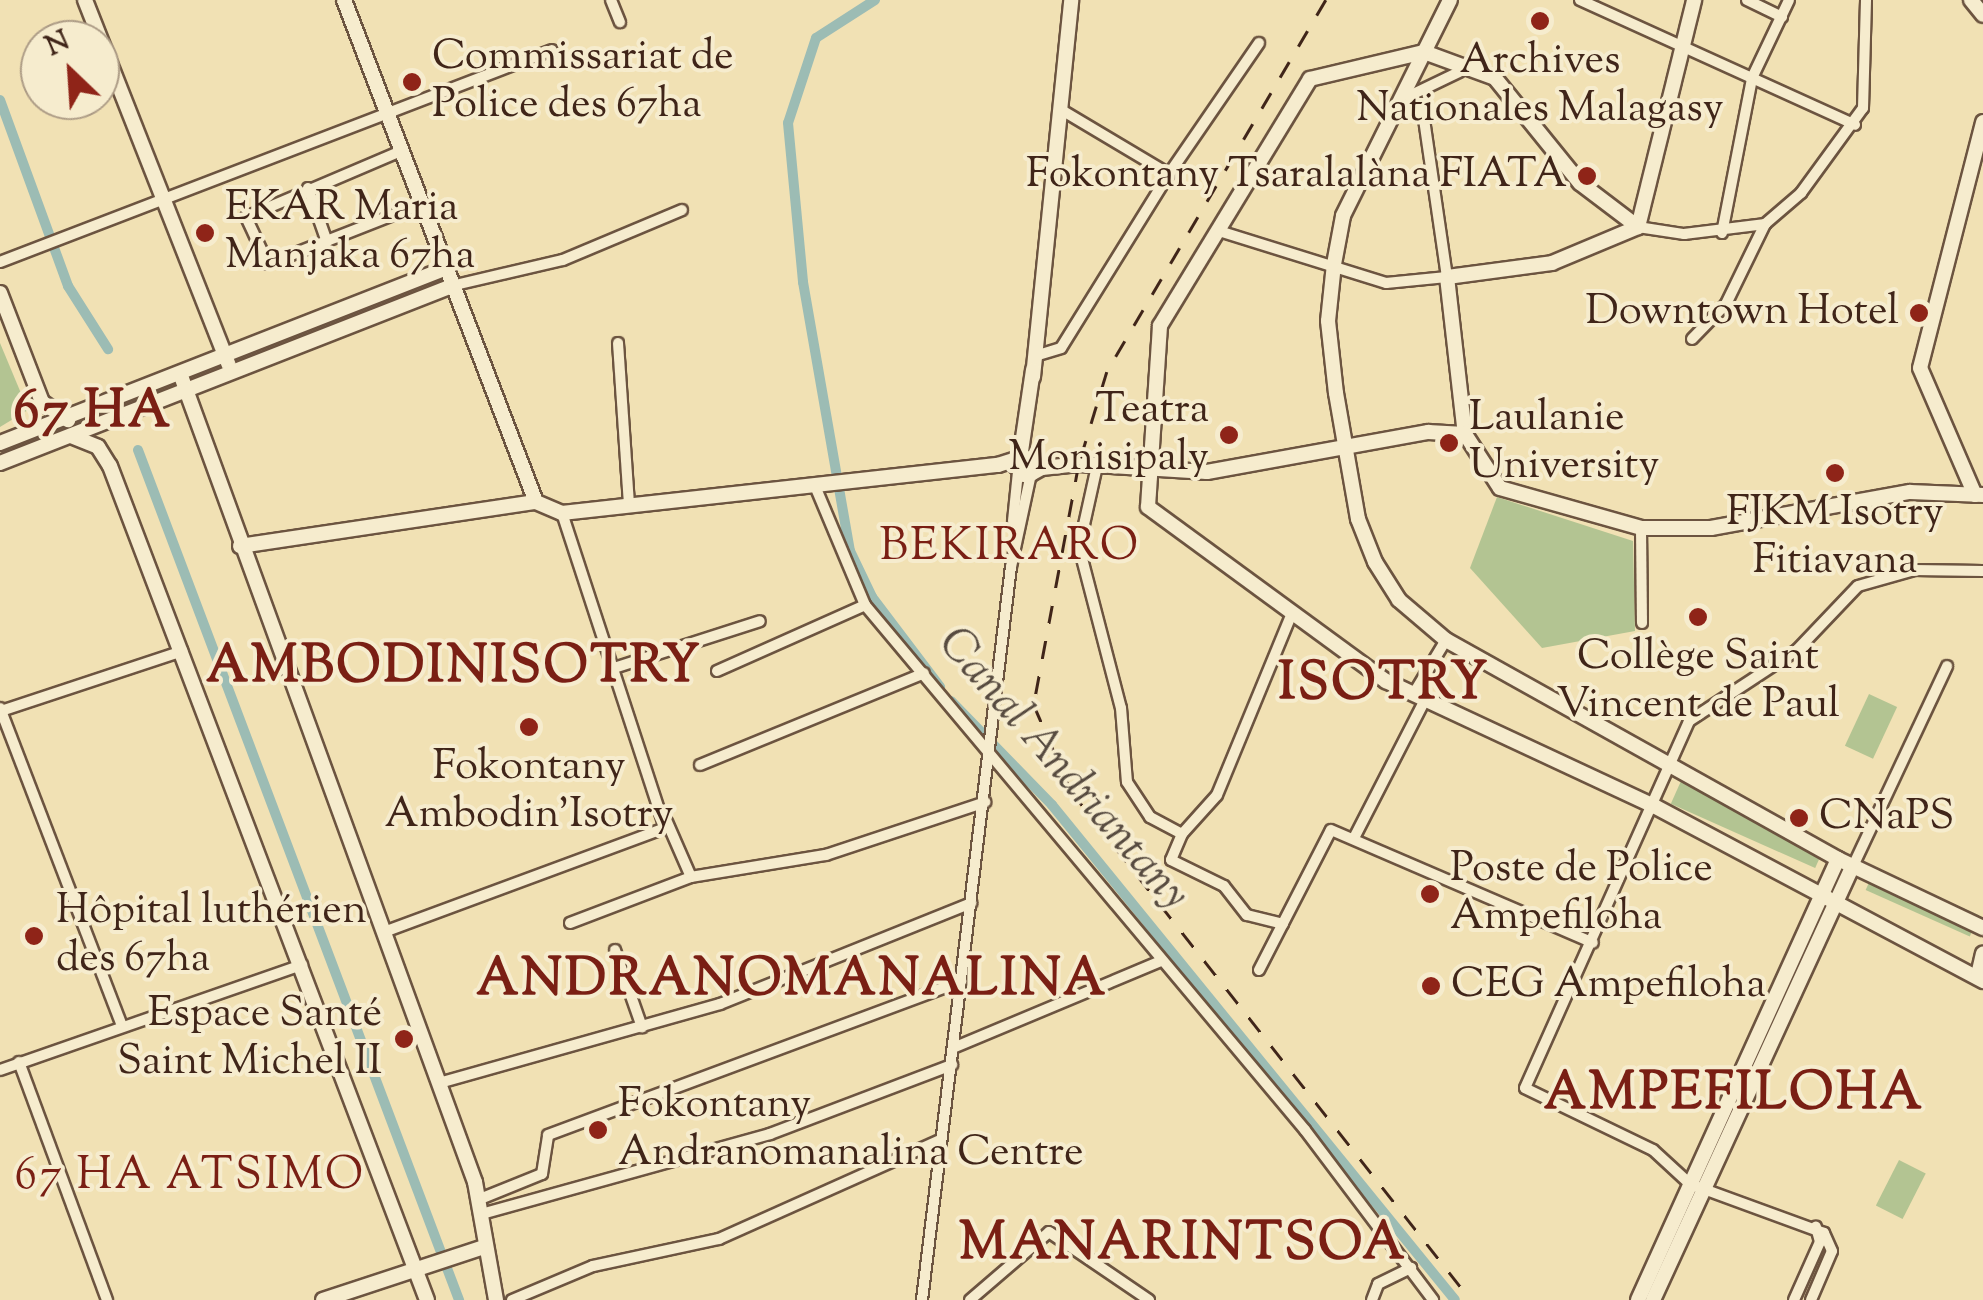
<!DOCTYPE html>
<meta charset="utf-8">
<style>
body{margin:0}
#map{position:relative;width:1983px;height:1300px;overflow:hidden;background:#f1e1b4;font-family:"Sorts Mill Goudy",serif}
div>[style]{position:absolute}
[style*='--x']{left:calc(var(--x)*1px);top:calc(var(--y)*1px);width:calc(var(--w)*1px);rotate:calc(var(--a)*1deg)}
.green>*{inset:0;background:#b3c492;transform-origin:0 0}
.canal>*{height:10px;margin:-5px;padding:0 5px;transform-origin:5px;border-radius:5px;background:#9cbcb4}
.roads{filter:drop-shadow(2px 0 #6c5440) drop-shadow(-2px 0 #6c5440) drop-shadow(0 2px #6c5440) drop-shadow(0 -2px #6c5440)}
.street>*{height:10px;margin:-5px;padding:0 5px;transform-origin:5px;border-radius:5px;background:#f6ecce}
.secondary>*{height:14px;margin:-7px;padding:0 7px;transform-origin:7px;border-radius:7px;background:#f6ecce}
.rail>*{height:2.5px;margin-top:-1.25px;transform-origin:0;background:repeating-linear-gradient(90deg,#402519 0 18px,transparent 0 36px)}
.dots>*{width:28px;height:28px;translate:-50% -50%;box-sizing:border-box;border:5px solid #f6ecce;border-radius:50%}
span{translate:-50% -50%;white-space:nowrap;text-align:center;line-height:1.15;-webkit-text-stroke:8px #f6ecce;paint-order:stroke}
.poi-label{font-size:42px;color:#402519}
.left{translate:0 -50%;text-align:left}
.right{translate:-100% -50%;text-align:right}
.neighbourhood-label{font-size:45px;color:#7a1f14;letter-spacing:2.5px}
.water-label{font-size:45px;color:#574b40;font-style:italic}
.district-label{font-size:52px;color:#7a1f14;font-weight:700;letter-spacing:2.5px}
.north{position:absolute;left:20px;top:20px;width:100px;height:100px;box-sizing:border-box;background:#f6ecce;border:2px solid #ad9c86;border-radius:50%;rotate:335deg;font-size:28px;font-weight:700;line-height:40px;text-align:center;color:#402519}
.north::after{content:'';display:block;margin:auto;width:35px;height:45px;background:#8f2418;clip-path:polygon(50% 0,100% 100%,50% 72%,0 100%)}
</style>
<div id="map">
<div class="green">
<i style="clip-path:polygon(0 343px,28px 410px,0 427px)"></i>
<i style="clip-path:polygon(1497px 497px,1633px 541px,1635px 631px,1542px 648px,1470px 568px)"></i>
<i style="left:1869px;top:694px;width:31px;height:57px;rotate:25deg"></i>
<i style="left:1681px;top:781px;width:158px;height:25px;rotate:24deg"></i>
<i style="left:1875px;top:869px;width:114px;height:23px;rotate:24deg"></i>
<i style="left:1899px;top:1160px;width:30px;height:51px;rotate:27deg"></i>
</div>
<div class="canal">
<i style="--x:875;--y:0;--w:70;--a:147.2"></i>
<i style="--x:816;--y:38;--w:89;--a:108.2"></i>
<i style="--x:788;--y:123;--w:160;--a:84.6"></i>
<i style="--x:803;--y:282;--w:273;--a:80.1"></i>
<i style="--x:850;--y:551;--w:51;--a:64.4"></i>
<i style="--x:872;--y:597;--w:113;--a:52.9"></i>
<i style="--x:0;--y:100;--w:198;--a:69.9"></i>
<i style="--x:68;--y:286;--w:75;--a:57.6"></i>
<i style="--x:138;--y:450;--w:909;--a:69.31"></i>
<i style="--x:951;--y:701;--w:145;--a:45.8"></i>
<i style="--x:1052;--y:805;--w:638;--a:50.85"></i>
</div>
<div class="roads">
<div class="street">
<i style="--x:611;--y:0;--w:24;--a:68"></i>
<i style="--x:1580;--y:0;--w:302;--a:24.4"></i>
<i style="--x:1747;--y:0;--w:39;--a:26"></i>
<i style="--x:401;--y:151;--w:168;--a:156.9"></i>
<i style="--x:246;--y:217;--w:52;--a:64.9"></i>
<i style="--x:268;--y:264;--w:164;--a:-21.4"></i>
<i style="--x:1169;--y:174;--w:159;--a:-55.5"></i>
<i style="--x:308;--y:188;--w:57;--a:70.6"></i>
<i style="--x:1638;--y:227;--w:47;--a:8.7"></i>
<i style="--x:1684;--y:234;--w:82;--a:-7"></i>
<i style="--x:1765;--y:224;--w:48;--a:-40.7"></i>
<i style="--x:1801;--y:193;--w:105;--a:-53.9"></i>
<i style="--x:1863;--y:108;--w:108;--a:-88.4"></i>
<i style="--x:1219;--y:231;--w:175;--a:17.3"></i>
<i style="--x:1386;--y:283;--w:61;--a:-5.6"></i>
<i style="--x:1447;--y:277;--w:173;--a:-98.3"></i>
<i style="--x:1422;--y:106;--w:19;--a:-155"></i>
<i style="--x:1405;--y:98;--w:60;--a:-25.7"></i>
<i style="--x:1722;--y:233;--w:158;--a:-79"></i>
<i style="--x:1752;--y:78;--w:86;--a:-64.6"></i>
<i style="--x:0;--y:262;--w:591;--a:-21.01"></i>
<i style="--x:451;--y:286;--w:115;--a:-13.1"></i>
<i style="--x:563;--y:260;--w:129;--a:-22.8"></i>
<i style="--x:1692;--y:339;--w:49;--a:-45.8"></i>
<i style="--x:1726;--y:304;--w:89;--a:-64"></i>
<i style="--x:618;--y:343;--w:161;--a:86.1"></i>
<i style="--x:1035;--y:356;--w:27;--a:-17"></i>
<i style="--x:1061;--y:348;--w:205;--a:-58.2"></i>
<i style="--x:1169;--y:174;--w:127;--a:-149.2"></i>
<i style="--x:1097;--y:466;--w:83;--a:102.5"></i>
<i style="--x:1079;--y:547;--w:166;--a:75.4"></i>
<i style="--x:1121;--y:708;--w:74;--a:85.4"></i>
<i style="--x:1127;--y:782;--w:42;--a:56.7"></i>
<i style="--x:1150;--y:817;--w:36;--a:28"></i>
<i style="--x:1182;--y:834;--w:52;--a:-48.1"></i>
<i style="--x:1217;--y:795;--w:191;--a:-67.6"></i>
<i style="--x:815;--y:486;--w:129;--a:67.2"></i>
<i style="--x:865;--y:605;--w:685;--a:50.03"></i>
<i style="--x:1305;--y:1130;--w:213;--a:53"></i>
<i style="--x:1013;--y:521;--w:49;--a:-84.2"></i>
<i style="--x:1641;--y:528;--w:95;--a:89.4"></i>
<i style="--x:614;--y:668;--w:153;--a:-17.8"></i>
<i style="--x:717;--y:671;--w:162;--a:-24"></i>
<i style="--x:1414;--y:693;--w:62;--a:-58.9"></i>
<i style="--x:0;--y:708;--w:338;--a:69"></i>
<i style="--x:1;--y:711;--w:191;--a:-18.3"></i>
<i style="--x:700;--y:765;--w:242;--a:-22.3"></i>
<i style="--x:667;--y:822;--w:60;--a:66.4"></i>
<i style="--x:1182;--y:834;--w:28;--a:113"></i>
<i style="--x:1171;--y:860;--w:59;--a:26.1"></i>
<i style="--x:1224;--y:886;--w:37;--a:52"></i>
<i style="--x:1247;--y:915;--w:37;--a:14"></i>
<i style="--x:1354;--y:838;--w:157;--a:-62.8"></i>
<i style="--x:1853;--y:866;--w:221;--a:-64.8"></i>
<i style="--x:570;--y:923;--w:129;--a:-20.8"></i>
<i style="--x:691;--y:877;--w:137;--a:-9.3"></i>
<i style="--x:826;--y:855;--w:168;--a:-18.4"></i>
<i style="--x:384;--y:932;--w:300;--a:-20.3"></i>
<i style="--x:665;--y:828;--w:331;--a:-108.1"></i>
<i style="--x:615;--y:950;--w:82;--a:70.7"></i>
<i style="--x:1259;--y:970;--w:157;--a:-62.8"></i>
<i style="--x:1331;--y:830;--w:285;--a:23.3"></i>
<i style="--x:953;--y:1048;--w:225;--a:-22.7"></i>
<i style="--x:19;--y:1062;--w:254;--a:69.7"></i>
<i style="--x:0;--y:1070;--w:320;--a:-19.2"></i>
<i style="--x:439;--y:1083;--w:292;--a:-15.7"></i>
<i style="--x:720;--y:1004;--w:271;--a:-21.9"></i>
<i style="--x:480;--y:1199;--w:67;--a:-22"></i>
<i style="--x:542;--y:1174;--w:39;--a:-81"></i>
<i style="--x:548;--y:1135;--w:441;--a:-20.4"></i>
<i style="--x:485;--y:1213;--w:296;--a:-15.5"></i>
<i style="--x:770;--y:1134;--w:195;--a:-20.8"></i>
<i style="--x:512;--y:1300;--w:88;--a:-22.8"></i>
<i style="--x:593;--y:1266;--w:129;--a:-12.1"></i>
<i style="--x:719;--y:1239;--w:242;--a:-24.1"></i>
<i style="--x:922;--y:1300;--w:738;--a:-83.08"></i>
<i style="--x:1011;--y:567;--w:95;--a:-77.9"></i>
<i style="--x:970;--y:1300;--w:104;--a:-40.7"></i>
<i style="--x:1049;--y:1232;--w:121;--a:34.2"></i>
<i style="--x:1372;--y:1300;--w:17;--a:-69"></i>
<i style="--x:1378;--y:1284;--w:37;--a:-26"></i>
<i style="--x:1794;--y:1300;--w:64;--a:-65.9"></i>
<i style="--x:1820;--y:1242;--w:16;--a:-105"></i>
<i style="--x:1811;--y:1300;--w:53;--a:-66.8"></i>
<i style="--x:1832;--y:1251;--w:20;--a:-114"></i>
<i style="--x:1824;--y:1233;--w:143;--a:-159.9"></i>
<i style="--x:1690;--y:1184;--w:50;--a:-137.4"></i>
<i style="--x:1653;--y:1150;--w:142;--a:-154.2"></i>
<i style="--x:1525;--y:1088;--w:402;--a:-65.9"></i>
<i style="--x:1689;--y:721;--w:129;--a:-33.3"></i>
<i style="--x:1797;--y:650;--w:88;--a:-46.4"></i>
<i style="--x:1858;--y:586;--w:58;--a:-15.9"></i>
<i style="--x:1914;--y:570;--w:69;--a:0.8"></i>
</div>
<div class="secondary">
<i style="--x:85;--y:0;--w:392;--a:68.5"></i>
<i style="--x:344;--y:0;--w:537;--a:69.07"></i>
<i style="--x:1450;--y:0;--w:241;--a:116.4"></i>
<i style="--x:1343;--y:216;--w:49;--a:100.6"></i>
<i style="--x:1334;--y:264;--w:57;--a:96"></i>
<i style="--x:1328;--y:321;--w:72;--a:83.7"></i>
<i style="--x:1336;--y:393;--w:128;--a:80.1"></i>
<i style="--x:1358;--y:519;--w:46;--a:68.4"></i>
<i style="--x:1375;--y:562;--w:45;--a:57.7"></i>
<i style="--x:1399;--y:600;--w:62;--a:40.4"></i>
<i style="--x:1446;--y:640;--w:449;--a:29.2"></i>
<i style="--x:1838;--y:859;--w:161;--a:25.4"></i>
<i style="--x:1971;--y:0;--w:19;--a:51"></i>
<i style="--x:1638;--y:227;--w:73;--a:-142.8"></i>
<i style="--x:1580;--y:183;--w:135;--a:-129"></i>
<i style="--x:1495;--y:78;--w:76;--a:-159.9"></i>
<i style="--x:1424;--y:52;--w:117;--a:166.7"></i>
<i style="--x:1310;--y:79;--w:289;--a:121.3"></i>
<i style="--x:1160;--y:326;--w:181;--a:93.8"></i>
<i style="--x:1148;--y:507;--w:295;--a:36.2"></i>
<i style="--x:1386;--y:681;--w:296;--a:25"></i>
<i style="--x:1654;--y:806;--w:373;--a:28"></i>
<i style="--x:1638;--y:227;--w:93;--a:157.3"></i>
<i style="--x:1552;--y:263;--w:106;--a:172.4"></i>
<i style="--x:1447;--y:277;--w:158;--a:83.5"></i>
<i style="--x:1465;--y:434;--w:64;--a:57.1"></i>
<i style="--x:1500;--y:488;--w:147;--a:15.8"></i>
<i style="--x:1641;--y:528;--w:70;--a:0"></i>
<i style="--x:1711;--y:528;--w:202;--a:-10.3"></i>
<i style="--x:1910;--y:492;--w:73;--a:2.4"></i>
<i style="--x:1638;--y:227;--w:234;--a:-76.1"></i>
<i style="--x:0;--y:293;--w:117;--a:68.9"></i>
<i style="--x:42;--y:402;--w:32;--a:35"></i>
<i style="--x:181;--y:376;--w:858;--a:69.96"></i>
<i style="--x:475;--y:1182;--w:120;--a:79.9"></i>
<i style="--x:1033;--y:377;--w:379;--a:-84.2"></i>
<i style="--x:71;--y:436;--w:29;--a:22"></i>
<i style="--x:98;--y:447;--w:22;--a:58"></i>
<i style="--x:110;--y:466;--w:892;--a:69.19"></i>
<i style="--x:0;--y:443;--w:477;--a:-21.4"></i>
<i style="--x:0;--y:463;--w:484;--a:-21.4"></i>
<i style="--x:1031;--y:474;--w:13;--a:-67"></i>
<i style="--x:1036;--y:462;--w:15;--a:-157"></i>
<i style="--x:1022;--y:456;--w:12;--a:121"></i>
<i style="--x:1016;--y:466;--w:12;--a:48"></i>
<i style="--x:1024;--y:475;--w:7;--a:-8"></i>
<i style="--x:1031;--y:474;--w:13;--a:-29"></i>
<i style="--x:1042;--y:468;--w:37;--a:-6"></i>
<i style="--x:1079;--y:464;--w:128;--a:3.6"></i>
<i style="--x:1207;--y:472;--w:225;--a:-10.3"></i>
<i style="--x:1428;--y:432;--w:37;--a:3"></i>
<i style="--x:1975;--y:495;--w:138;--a:-113.4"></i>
<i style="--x:1920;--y:368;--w:254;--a:-75.6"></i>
<i style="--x:240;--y:546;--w:299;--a:-8.5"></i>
<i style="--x:536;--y:502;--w:28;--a:23"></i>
<i style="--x:562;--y:513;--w:439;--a:-6.3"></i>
<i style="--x:998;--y:465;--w:23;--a:-18"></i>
<i style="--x:1020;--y:458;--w:89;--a:-81.6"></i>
<i style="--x:1978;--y:975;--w:22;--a:-77"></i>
<i style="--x:323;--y:1300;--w:169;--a:-18.2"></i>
<i style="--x:1638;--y:1300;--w:484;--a:-65.6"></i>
<i style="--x:1653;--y:1300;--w:478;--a:-65.3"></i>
</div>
</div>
<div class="rail">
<i style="--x:1326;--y:0;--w:432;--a:120.5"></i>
<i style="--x:1107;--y:372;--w:96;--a:106.9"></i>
<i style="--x:1079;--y:464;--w:245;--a:100.6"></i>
<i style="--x:1034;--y:705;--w:94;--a:66.7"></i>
<i style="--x:1071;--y:791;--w:647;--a:51.84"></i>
</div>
<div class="dots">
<i style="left:1540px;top:21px;background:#8f2418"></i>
<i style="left:412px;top:82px;background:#8f2418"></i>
<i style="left:1587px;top:176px;background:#8f2418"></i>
<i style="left:205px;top:233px;background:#8f2418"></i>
<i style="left:1919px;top:313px;background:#8f2418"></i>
<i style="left:1229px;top:435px;background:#8f2418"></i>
<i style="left:1449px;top:443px;background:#8f2418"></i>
<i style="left:1835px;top:473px;background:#8f2418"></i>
<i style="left:1698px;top:617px;background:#8f2418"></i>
<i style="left:529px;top:727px;background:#8f2418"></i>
<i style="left:1799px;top:818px;background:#8f2418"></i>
<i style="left:1430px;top:894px;background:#8f2418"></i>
<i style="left:34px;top:936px;background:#8f2418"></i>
<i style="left:1431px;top:986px;background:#8f2418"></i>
<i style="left:404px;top:1039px;background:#8f2418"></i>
<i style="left:598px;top:1130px;background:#8f2418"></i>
</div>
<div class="poi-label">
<span class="left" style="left:432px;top:82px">Commissariat de<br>Police des 67ha</span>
<span style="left:1540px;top:86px">Archives<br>Nationales Malagasy</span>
<span class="right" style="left:1567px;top:176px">Fokontany Tsaralalàna FIATA</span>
<span class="left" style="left:225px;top:233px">EKAR Maria<br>Manjaka 67ha</span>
<span class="right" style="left:1899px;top:313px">Downtown Hotel</span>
<span class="right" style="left:1209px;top:435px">Teatra<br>Monisipaly</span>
<span class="left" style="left:1469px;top:443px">Laulanie<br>University</span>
<span style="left:1835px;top:538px">FJKM Isotry<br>Fitiavana</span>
<span style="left:1698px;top:682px">Collège Saint<br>Vincent de Paul</span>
<span style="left:529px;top:792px">Fokontany<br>Ambodin'Isotry</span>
<span class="left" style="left:1819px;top:818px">CNaPS</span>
<span class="left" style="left:1450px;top:894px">Poste de Police<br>Ampefiloha</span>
<span class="left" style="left:56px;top:936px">Hôpital luthérien<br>des 67ha</span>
<span class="left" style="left:1451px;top:986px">CEG Ampefiloha</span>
<span class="right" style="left:382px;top:1039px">Espace Santé<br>Saint Michel II</span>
<span class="left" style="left:618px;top:1130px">Fokontany<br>Andranomanalina Centre</span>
</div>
<div class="neighbourhood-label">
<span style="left:1010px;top:549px">BEKIRARO</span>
<span style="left:190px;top:1178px">67 HA ATSIMO</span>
</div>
<div class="water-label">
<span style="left:1062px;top:770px;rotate:49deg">Canal Andriantany</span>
</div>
<div class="district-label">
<span style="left:93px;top:414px">67 HA</span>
<span style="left:454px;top:669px">AMBODINISOTRY</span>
<span style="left:1384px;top:686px">ISOTRY</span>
<span style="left:792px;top:982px">ANDRANOMANALINA</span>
<span style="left:1734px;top:1096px">AMPEFILOHA</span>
<span style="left:1183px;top:1246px">MANARINTSOA</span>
</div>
<div class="north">N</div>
</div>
